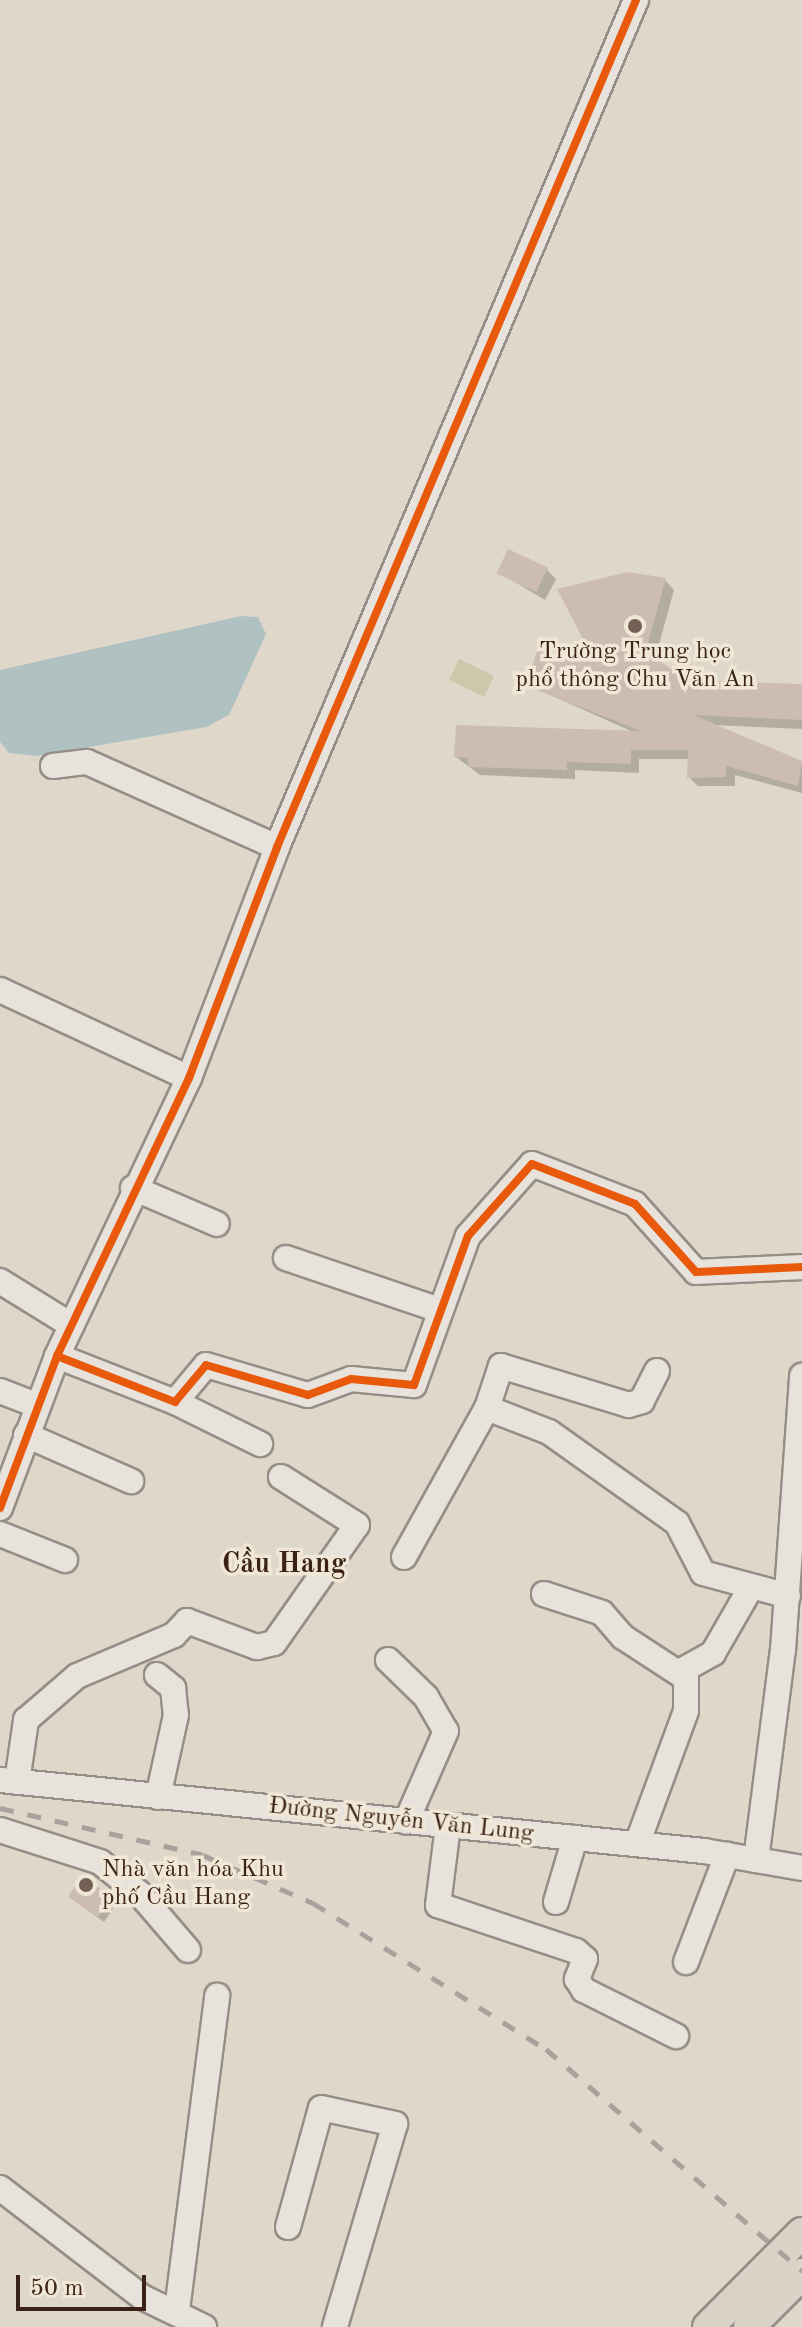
<!DOCTYPE html>
<meta charset="utf-8">
<style>
body{margin:0}
#map{position:relative;width:802px;height:2327px;overflow:hidden;background:#dfd7ca;font-family:"Old Standard TT",serif}
div>[style]{position:absolute}
[style*='--x']{left:calc(var(--x)*1px);top:calc(var(--y)*1px);width:calc(var(--w)*1px);rotate:calc(var(--a)*1deg)}
.green>*{inset:0;background:#cbc9aa;transform-origin:0 0}
.water>*{inset:0;background:#b0c1c1}
.shadow>*{inset:0;background:#0003}
.building>*{inset:0;background:#ccbcb3;transform-origin:0 0}
.roads{filter:drop-shadow(2px 0 #968e86) drop-shadow(-2px 0 #968e86) drop-shadow(0 2px #968e86) drop-shadow(0 -2px #968e86)}
.minor>*{height:24px;margin:-12px;padding:0 12px;transform-origin:12px;border-radius:12px;background:#e7e3dc}
.major>*{height:30px;margin:-15px;padding:0 15px;transform-origin:15px;border-radius:15px;background:#dad3c7}
.rail>*{height:5px;margin-top:-2.5px;transform-origin:0;background:repeating-linear-gradient(90deg,#a9a29c 0 14px,transparent 0 28px)}
.cycleway>*{height:8px;margin:-4px;padding:0 4px;transform-origin:4px;border-radius:4px;background:#e8590c}
.dots>*{width:22px;height:22px;translate:-50% -50%;box-sizing:border-box;border:4px solid #f0e7d7;border-radius:50%}
span{translate:-50% -50%;white-space:nowrap;text-align:center;line-height:1.15;-webkit-text-stroke:7px #f0e7d7;paint-order:stroke}
.poi-label{font-size:24px;color:#3b2218}
.left{translate:0 -50%;text-align:left}
.street-label{font-size:24px;color:#3b2218}
.quarter-label{font-size:28px;color:#3b2218;font-weight:700}
.scale{position:absolute;left:16px;top:2275px;width:130px;height:36px;box-sizing:border-box;border:4px solid #3b2218;border-top:0;padding-left:10px;font-size:24px;line-height:28px;white-space:nowrap;color:#3b2218;-webkit-text-stroke:6px #f0e7d7;paint-order:stroke}
</style>
<div id="map">
<div class="green">
<i style="left:459px;top:659px;width:39px;height:23px;rotate:26deg"></i>
</div>
<div class="water">
<i style="clip-path:polygon(241px 616px,258px 617px,266px 634px,229px 715px,206px 727px,37px 756px,9px 753px,0 742px,0 670px)"></i>
</div>
<div class="shadow">
<i style="clip-path:polygon(546px 569px,556px 579px,545px 600px,500px 573px)"></i>
<i style="clip-path:polygon(628px 574px,665px 580px,674px 590px,655px 659px,684px 682px,802px 686px,802px 729px,711px 725px,802px 763px,802px 793px,735px 775px,735px 786px,698px 786px,689px 777px,690px 759px,639px 759px,639px 773px,575px 770px,575px 779px,480px 775px,456px 757px,633px 732px,526px 684px,588px 644px,560px 590px)"></i>
<i style="clip-path:polygon(70px 1897px,110px 1898px,116px 1904px,104px 1922px)"></i>
</div>
<div class="building">
<i style="left:508px;top:549px;width:44px;height:27px;rotate:25deg"></i>
<i style="clip-path:polygon(628px 572px,666px 578px,646px 650px,685px 680px,802px 684px,802px 720px,693px 715px,802px 761px,798px 786px,726px 766px,726px 777px,687px 778px,688px 750px,631px 750px,631px 764px,567px 762px,567px 770px,468px 767px,468px 758px,454px 757px,456px 725px,641px 731px,524px 685px,538px 650px,566px 660px,585px 643px,557px 589px)"></i>
<i style="left:82px;top:1876px;width:36px;height:25px;rotate:34deg"></i>
</div>
<div class="roads">
<div class="minor">
<i style="--x:53;--y:766;--w:34;--a:-7"></i>
<i style="--x:87;--y:762;--w:208;--a:24.1"></i>
<i style="--x:0;--y:990;--w:208;--a:25"></i>
<i style="--x:133;--y:1188;--w:91;--a:23.2"></i>
<i style="--x:286;--y:1258;--w:163;--a:18.7"></i>
<i style="--x:0;--y:1281;--w:84;--a:31.8"></i>
<i style="--x:57;--y:1356;--w:127;--a:21.3"></i>
<i style="--x:175;--y:1402;--w:48;--a:-50"></i>
<i style="--x:206;--y:1365;--w:106;--a:16.4"></i>
<i style="--x:308;--y:1395;--w:46;--a:-20.4"></i>
<i style="--x:351;--y:1379;--w:63;--a:5.4"></i>
<i style="--x:414;--y:1385;--w:158;--a:-70.1"></i>
<i style="--x:468;--y:1236;--w:96;--a:-48.4"></i>
<i style="--x:532;--y:1164;--w:110;--a:21.2"></i>
<i style="--x:635;--y:1204;--w:91;--a:48.1"></i>
<i style="--x:696;--y:1272;--w:106;--a:-2.7"></i>
<i style="--x:657;--y:1371;--w:34;--a:117"></i>
<i style="--x:642;--y:1401;--w:14;--a:163"></i>
<i style="--x:629;--y:1405;--w:134;--a:-163.1"></i>
<i style="--x:501;--y:1366;--w:44;--a:108.4"></i>
<i style="--x:487;--y:1408;--w:66;--a:21.2"></i>
<i style="--x:549;--y:1432;--w:157;--a:35.4"></i>
<i style="--x:677;--y:1523;--w:56;--a:62.5"></i>
<i style="--x:703;--y:1573;--w:88;--a:15.1"></i>
<i style="--x:0;--y:1391;--w:40;--a:21"></i>
<i style="--x:175;--y:1402;--w:95;--a:26.3"></i>
<i style="--x:26;--y:1435;--w:115;--a:23.7"></i>
<i style="--x:0;--y:1508;--w:162;--a:-69.4"></i>
<i style="--x:57;--y:1356;--w:308;--a:-64.6"></i>
<i style="--x:189;--y:1078;--w:247;--a:-69.1"></i>
<i style="--x:277;--y:847;--w:920;--a:-67.03"></i>
<i style="--x:0;--y:1534;--w:70;--a:21.8"></i>
<i style="--x:404;--y:1557;--w:171;--a:-60.9"></i>
<i style="--x:544;--y:1594;--w:61;--a:18.1"></i>
<i style="--x:602;--y:1613;--w:32;--a:49"></i>
<i style="--x:623;--y:1637;--w:75;--a:33.1"></i>
<i style="--x:686;--y:1678;--w:33;--a:90"></i>
<i style="--x:686;--y:1711;--w:142;--a:110.2"></i>
<i style="--x:388;--y:1660;--w:53;--a:44.2"></i>
<i style="--x:426;--y:1697;--w:39;--a:60"></i>
<i style="--x:446;--y:1731;--w:99;--a:113.7"></i>
<i style="--x:681;--y:1671;--w:37;--a:-29"></i>
<i style="--x:713;--y:1653;--w:74;--a:-60"></i>
<i style="--x:157;--y:1675;--w:21;--a:39"></i>
<i style="--x:173;--y:1688;--w:27;--a:84"></i>
<i style="--x:176;--y:1715;--w:84;--a:102.4"></i>
<i style="--x:0;--y:1780;--w:708;--a:5.76"></i>
<i style="--x:704;--y:1851;--w:99;--a:9.8"></i>
<i style="--x:17;--y:1782;--w:63;--a:-81.7"></i>
<i style="--x:26;--y:1720;--w:67;--a:-40.8"></i>
<i style="--x:77;--y:1676;--w:105;--a:-22.9"></i>
<i style="--x:174;--y:1635;--w:19;--a:-47"></i>
<i style="--x:187;--y:1621;--w:75;--a:20.4"></i>
<i style="--x:257;--y:1647;--w:17;--a:-13"></i>
<i style="--x:274;--y:1643;--w:144;--a:-54.9"></i>
<i style="--x:357;--y:1525;--w:90;--a:-147.7"></i>
<i style="--x:448;--y:1826;--w:80;--a:97.2"></i>
<i style="--x:438;--y:1905;--w:145;--a:18.4"></i>
<i style="--x:576;--y:1951;--w:12;--a:42"></i>
<i style="--x:585;--y:1959;--w:22;--a:112"></i>
<i style="--x:577;--y:1979;--w:13;--a:58"></i>
<i style="--x:584;--y:1990;--w:103;--a:26.6"></i>
<i style="--x:0;--y:1830;--w:105;--a:17.7"></i>
<i style="--x:100;--y:1862;--w:50;--a:38.5"></i>
<i style="--x:139;--y:1893;--w:75;--a:49.3"></i>
<i style="--x:756;--y:1860;--w:212;--a:-82.7"></i>
<i style="--x:783;--y:1650;--w:275;--a:-86"></i>
<i style="--x:556;--y:1902;--w:67;--a:-73.5"></i>
<i style="--x:686;--y:1962;--w:115;--a:-69"></i>
<i style="--x:0;--y:2188;--w:179;--a:37.5"></i>
<i style="--x:142;--y:2297;--w:69;--a:25.8"></i>
<i style="--x:288;--y:2227;--w:123;--a:-74.5"></i>
<i style="--x:321;--y:2108;--w:76;--a:12.2"></i>
<i style="--x:395;--y:2124;--w:212;--a:106.5"></i>
<i style="--x:177;--y:2310;--w:317;--a:-82.7"></i>
</div>
<div class="major">
<i style="--x:708;--y:2327;--w:133;--a:-45"></i>
<i style="--x:749;--y:2327;--w:75;--a:-45"></i>
</div>
</div>
<div class="rail">
<i style="--x:0;--y:1808;--w:208;--a:13"></i>
<i style="--x:203;--y:1855;--w:120;--a:23.6"></i>
<i style="--x:313;--y:1903;--w:275;--a:32.1"></i>
<i style="--x:546;--y:2049;--w:339;--a:40.9"></i>
</div>
<div class="cycleway">
<i style="--x:57;--y:1356;--w:127;--a:21.3"></i>
<i style="--x:175;--y:1402;--w:48;--a:-50"></i>
<i style="--x:206;--y:1365;--w:106;--a:16.4"></i>
<i style="--x:308;--y:1395;--w:46;--a:-20.4"></i>
<i style="--x:351;--y:1379;--w:63;--a:5.4"></i>
<i style="--x:414;--y:1385;--w:158;--a:-70.1"></i>
<i style="--x:468;--y:1236;--w:96;--a:-48.4"></i>
<i style="--x:532;--y:1164;--w:110;--a:21.2"></i>
<i style="--x:635;--y:1204;--w:91;--a:48.1"></i>
<i style="--x:696;--y:1272;--w:106;--a:-2.7"></i>
<i style="--x:0;--y:1508;--w:162;--a:-69.4"></i>
<i style="--x:57;--y:1356;--w:308;--a:-64.6"></i>
<i style="--x:189;--y:1078;--w:247;--a:-69.1"></i>
<i style="--x:277;--y:847;--w:920;--a:-67.03"></i>
</div>
<div class="dots">
<i style="left:635px;top:626px;background:#746156"></i>
<i style="left:86px;top:1885px;background:#746156"></i>
</div>
<div class="poi-label">
<span style="left:635px;top:667px">Trường Trung học<br>phổ thông Chu Văn An</span>
<span class="left" style="left:102px;top:1885px">Nhà văn hóa Khu<br>phố Cầu Hang</span>
</div>
<div class="street-label">
<span style="left:401px;top:1821px;rotate:6deg">Đường Nguyễn Văn Lung</span>
</div>
<div class="quarter-label">
<span style="left:284px;top:1565px">Cầu Hang</span>
</div>
<div class="scale">50 m</div>
</div>
